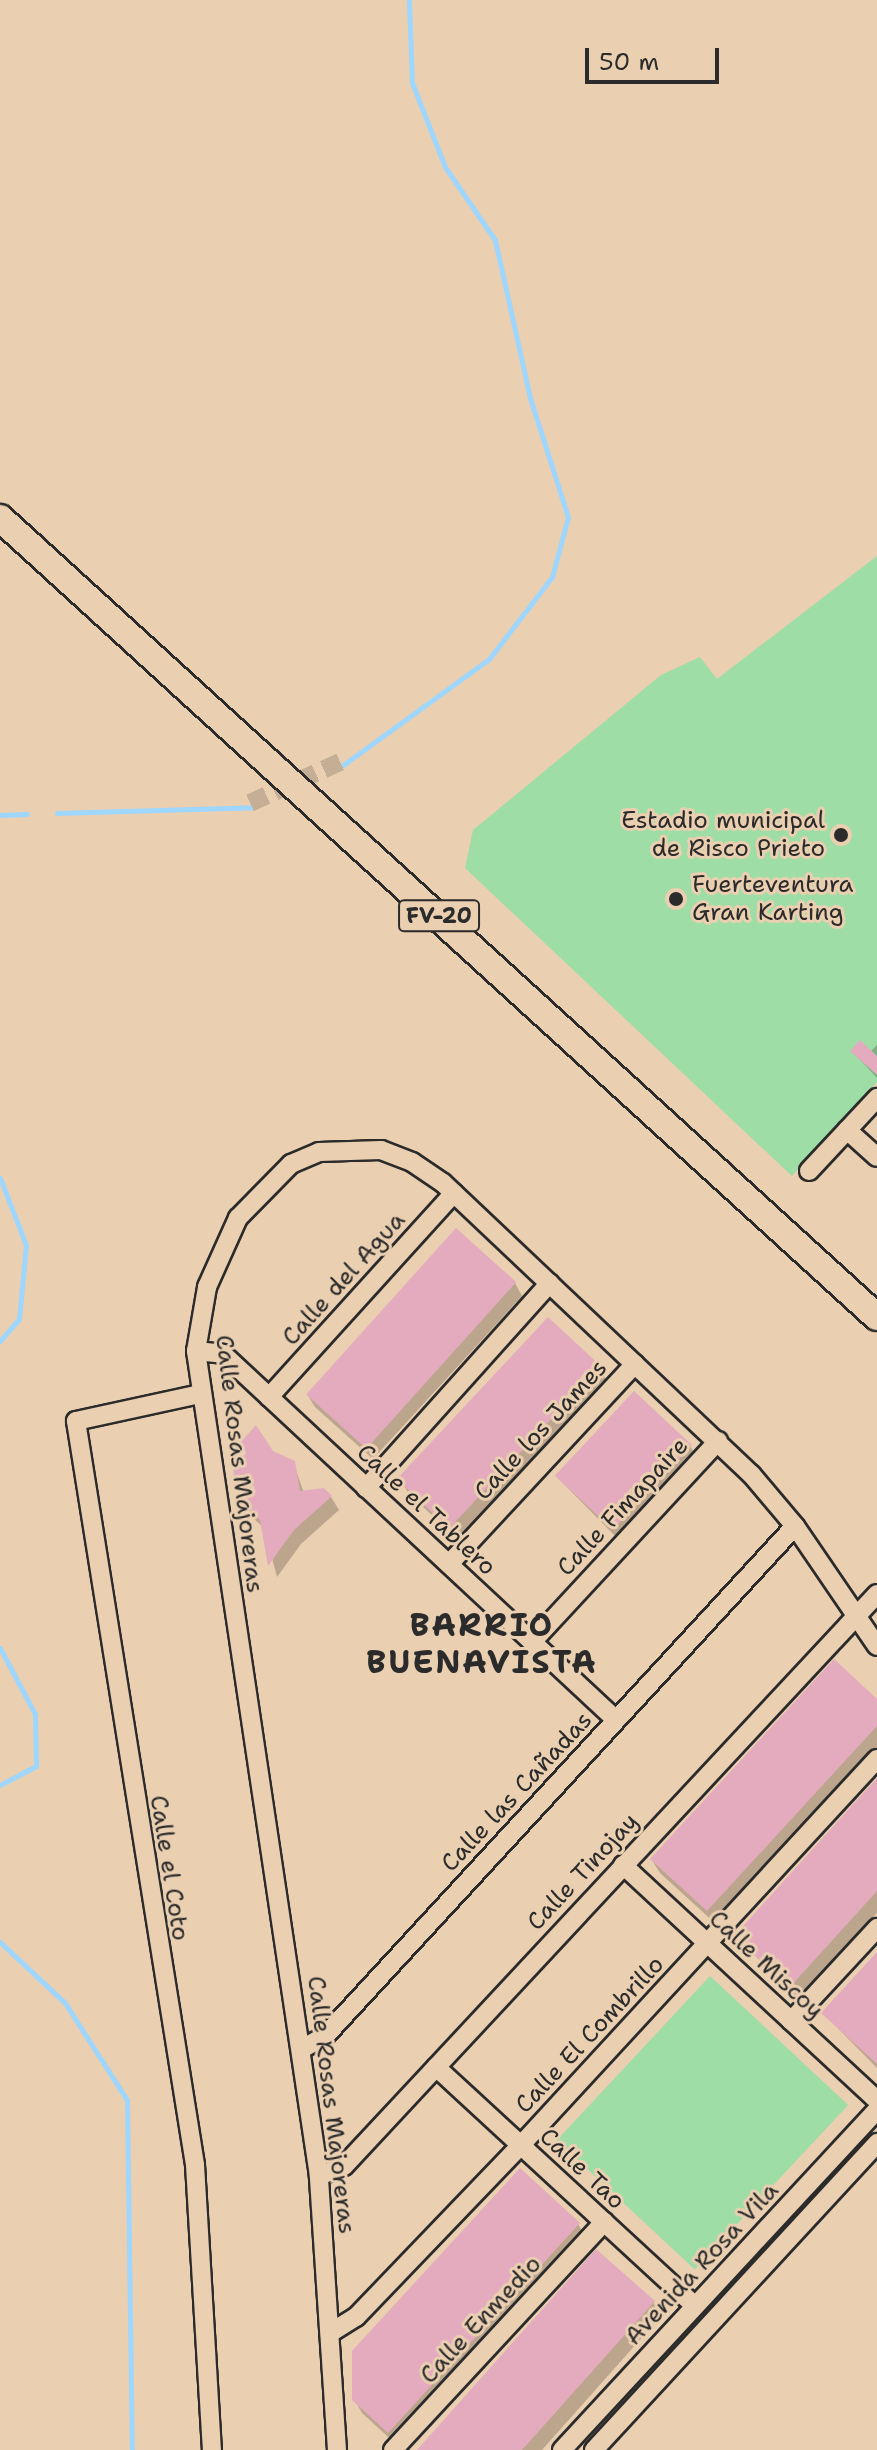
<!DOCTYPE html>
<meta charset="utf-8">
<style>
body{margin:0}
#map{position:relative;width:877px;height:2450px;overflow:hidden;background:#eacfb1;font-family:"Shantell Sans",sans-serif}
div>[style]{position:absolute}
[style*='--x']{left:calc(var(--x)*1px);top:calc(var(--y)*1px);width:calc(var(--w)*1px);rotate:calc(var(--a)*1deg)}
.green>*{inset:0;background:#9edda6;transform-origin:0 0}
.shadow>*{inset:0;background:#0003}
.stream>*{height:5px;margin:-2.5px;padding:0 2.5px;transform-origin:2.5px;border-radius:2.5px;background:#9ed6fe}
.building>*{inset:0;background:#e3abbd;transform-origin:0 0}
.minor-tunnel>*{height:18px;margin-top:-9px;transform-origin:0;background:repeating-linear-gradient(90deg,#c4ae96 0 18px,transparent 0 27px)}
.roads{filter:drop-shadow(2px 0 #2b2b2b) drop-shadow(-2px 0 #2b2b2b) drop-shadow(0 2px #2b2b2b) drop-shadow(0 -2px #2b2b2b)}
.minor>*{height:18px;margin:-9px;padding:0 9px;transform-origin:9px;border-radius:9px;background:#eacfb1}
.primary>*{height:26px;margin:-13px;padding:0 13px;transform-origin:13px;border-radius:13px;background:#eacfb1}
.dots>*{width:22px;height:22px;translate:-50% -50%;box-sizing:border-box;border:4px solid #eacfb1;border-radius:50%}
span{translate:-50% -50%;white-space:nowrap;text-align:center;line-height:1.15;-webkit-text-stroke:6px #eacfb1;paint-order:stroke}
.shield-label span{padding:2px 6px;background:#eacfb1;border:2px solid;border-radius:6px;-webkit-text-stroke-width:0}
.shield-label{font-size:22px;color:#2b2b2b;font-weight:700}
.poi-label{font-size:24px;color:#2b2b2b}
.right{translate:-100% -50%;text-align:right}
.left{translate:0 -50%;text-align:left}
.street-label{font-size:24px;color:#2b2b2b}
.district-label{font-size:32px;color:#2b2b2b;font-weight:700;letter-spacing:2px}
.scale{position:absolute;left:585px;top:48px;width:134px;height:36px;box-sizing:border-box;border:4px solid #2b2b2b;border-top:0;padding-left:10px;font-size:24px;line-height:28px;white-space:nowrap;color:#2b2b2b;-webkit-text-stroke:6px #eacfb1;paint-order:stroke}
</style>
<div id="map">
<div class="green">
<i style="clip-path:polygon(877px 556px,877px 1082px,792px 1176px,465px 868px,473px 830px,661px 675px,700px 657px,717px 679px)"></i>
<i style="left:710px;top:1976px;width:189px;height:225px;rotate:43deg"></i>
</div>
<div class="shadow">
<i style="clip-path:polygon(877px 1045px,877px 1078px,852px 1051px,870px 1052px)"></i>
<i style="clip-path:polygon(515px 1283px,522px 1296px,373px 1459px,315px 1407px,307px 1394px)"></i>
<i style="clip-path:polygon(599px 1367px,607px 1381px,460px 1541px,409px 1494px,401px 1481px)"></i>
<i style="clip-path:polygon(690px 1446px,698px 1460px,621px 1542px,557px 1477px)"></i>
<i style="clip-path:polygon(272px 1452px,293px 1462px,304px 1493px,331px 1497px,339px 1510px,301px 1544px,277px 1577px,264px 1528px,252px 1517px,236px 1480px)"></i>
<i style="clip-path:polygon(877px 1702px,877px 1748px,716px 1924px,660px 1873px,652px 1860px)"></i>
<i style="clip-path:polygon(877px 1781px,877px 1913px,798px 1999px,736px 1936px)"></i>
<i style="clip-path:polygon(877px 1955px,877px 2068px,824px 2014px)"></i>
<i style="clip-path:polygon(578px 2224px,586px 2238px,397px 2445px,362px 2413px,354px 2399px)"></i>
<i style="clip-path:polygon(653px 2302px,661px 2316px,542px 2450px,420px 2450px)"></i>
</div>
<div class="stream">
<i style="--x:343;--y:765;--w:180;--a:-36"></i>
<i style="--x:489;--y:659;--w:103;--a:-52.5"></i>
<i style="--x:552;--y:577;--w:62;--a:-75.1"></i>
<i style="--x:568;--y:517;--w:125;--a:-107.7"></i>
<i style="--x:530;--y:398;--w:162;--a:-102.5"></i>
<i style="--x:495;--y:240;--w:88;--a:-124.4"></i>
<i style="--x:445;--y:167;--w:90;--a:-111.4"></i>
<i style="--x:412;--y:83;--w:83;--a:-92.1"></i>
<i style="--x:57;--y:813;--w:197;--a:-1.7"></i>
<i style="--x:0;--y:815;--w:27;--a:-2"></i>
<i style="--x:0;--y:1178;--w:72;--a:68.8"></i>
<i style="--x:26;--y:1245;--w:74;--a:95.4"></i>
<i style="--x:19;--y:1319;--w:29;--a:131"></i>
<i style="--x:0;--y:1648;--w:75;--a:62.1"></i>
<i style="--x:35;--y:1714;--w:52;--a:88.9"></i>
<i style="--x:36;--y:1766;--w:41;--a:152.2"></i>
<i style="--x:0;--y:1942;--w:89;--a:43.2"></i>
<i style="--x:65;--y:2003;--w:115;--a:57.4"></i>
<i style="--x:127;--y:2100;--w:350;--a:89.2"></i>
</div>
<div class="building">
<i style="clip-path:polygon(860px 1040px,877px 1056px,877px 1075px,850px 1051px)"></i>
<i style="left:456px;top:1228px;width:81px;height:224px;rotate:42deg"></i>
<i style="left:548px;top:1317px;width:72px;height:222px;rotate:43deg"></i>
<i style="left:634px;top:1391px;width:79px;height:116px;rotate:43deg"></i>
<i style="clip-path:polygon(256px 1425px,273px 1451px,295px 1461px,300px 1491px,324px 1488px,332px 1496px,294px 1530px,268px 1566px,260px 1520px,242px 1503px,243px 1491px,234px 1480px,233px 1464px,246px 1454px,241px 1442px)"></i>
<i style="clip-path:polygon(834px 1659px,877px 1699px,877px 1726px,707px 1911px,650px 1859px)"></i>
<i style="clip-path:polygon(877px 1778px,877px 1891px,790px 1987px,734px 1936px)"></i>
<i style="clip-path:polygon(877px 1952px,877px 2064px,821px 2013px)"></i>
<i style="clip-path:polygon(520px 2168px,580px 2223px,388px 2433px,352px 2400px,352px 2351px)"></i>
<i style="clip-path:polygon(596px 2249px,655px 2301px,522px 2450px,417px 2450px)"></i>
</div>
<div class="minor-tunnel">
<i style="--x:250;--y:803;--w:101;--a:-24.5"></i>
</div>
<div class="roads">
<div class="minor">
<i style="--x:847;--y:1130;--w:40;--a:42"></i>
<i style="--x:809;--y:1171;--w:100;--a:-47"></i>
<i style="--x:196;--y:1351;--w:27;--a:6"></i>
<i style="--x:223;--y:1354;--w:537;--a:42.96"></i>
<i style="--x:200;--y:1394;--w:127;--a:167.7"></i>
<i style="--x:76;--y:1421;--w:753;--a:80.91"></i>
<i style="--x:195;--y:2165;--w:286;--a:86.6"></i>
<i style="--x:269;--y:1397;--w:275;--a:-47.8"></i>
<i style="--x:366;--y:1488;--w:275;--a:-48.1"></i>
<i style="--x:449;--y:1564;--w:273;--a:-47.1"></i>
<i style="--x:532;--y:1642;--w:274;--a:-47.2"></i>
<i style="--x:623;--y:1865;--w:346;--a:42.8"></i>
<i style="--x:791;--y:2021;--w:127;--a:-47.2"></i>
<i style="--x:302;--y:2049;--w:28;--a:-30"></i>
<i style="--x:326;--y:2035;--w:692;--a:-47.34"></i>
<i style="--x:436;--y:2067;--w:352;--a:42.7"></i>
<i style="--x:319;--y:2176;--w:27;--a:-22"></i>
<i style="--x:344;--y:2166;--w:782;--a:-47.02"></i>
<i style="--x:330;--y:2333;--w:31;--a:-32"></i>
<i style="--x:356;--y:2317;--w:238;--a:-46.2"></i>
<i style="--x:521;--y:2145;--w:525;--a:-47.32"></i>
<i style="--x:337;--y:2450;--w:275;--a:-93.8"></i>
<i style="--x:319;--y:2176;--w:834;--a:-98.48"></i>
<i style="--x:196;--y:1351;--w:65;--a:-80.2"></i>
<i style="--x:207;--y:1287;--w:76;--a:-65.8"></i>
<i style="--x:238;--y:1218;--w:76;--a:-45.5"></i>
<i style="--x:291;--y:1164;--w:30;--a:-23"></i>
<i style="--x:319;--y:1152;--w:62;--a:-1.8"></i>
<i style="--x:381;--y:1150;--w:33;--a:21"></i>
<i style="--x:412;--y:1162;--w:37;--a:34"></i>
<i style="--x:443;--y:1183;--w:424;--a:43.4"></i>
<i style="--x:751;--y:1474;--w:68;--a:49.8"></i>
<i style="--x:795;--y:1526;--w:145;--a:55.7"></i>
<i style="--x:393;--y:2450;--w:311;--a:-47.2"></i>
<i style="--x:562;--y:2450;--w:463;--a:-47.2"></i>
<i style="--x:594;--y:2450;--w:418;--a:-47.3"></i>
</div>
<div class="primary">
<i style="--x:0;--y:518;--w:1186;--a:42.34"></i>
</div>
</div>
<div class="dots">
<i style="left:841px;top:835px;background:#2b2b2b"></i>
<i style="left:676px;top:899px;background:#2b2b2b"></i>
</div>
<div class="shield-label">
<span style="left:439px;top:916px">FV-20</span>
</div>
<div class="poi-label">
<span class="right" style="left:825px;top:835px">Estadio municipal<br>de Risco Prieto</span>
<span class="left" style="left:692px;top:899px">Fuerteventura<br>Gran Karting</span>
</div>
<div class="street-label">
<span style="left:344px;top:1279px;rotate:-48deg">Calle del Agua</span>
<span style="left:541px;top:1430px;rotate:-47deg">Calle los James</span>
<span style="left:239px;top:1464px;rotate:83deg">Calle Rosas Majoreras</span>
<span style="left:623px;top:1507px;rotate:-47deg">Calle Fimapaire</span>
<span style="left:426px;top:1510px;rotate:43deg">Calle el Tablero</span>
<span style="left:517px;top:1792px;rotate:-47deg">Calle las Cañadas</span>
<span style="left:169px;top:1868px;rotate:81deg">Calle el Coto</span>
<span style="left:583px;top:1872px;rotate:-47deg">Calle Tinojay</span>
<span style="left:766px;top:1965px;rotate:43deg">Calle Miscoy</span>
<span style="left:590px;top:2035px;rotate:-47deg">Calle El Combrillo</span>
<span style="left:331px;top:2105px;rotate:83deg">Calle Rosas Majoreras</span>
<span style="left:582px;top:2169px;rotate:43deg">Calle Tao</span>
<span style="left:702px;top:2264px;rotate:-47deg">Avenida Rosa Vila</span>
<span style="left:481px;top:2320px;rotate:-47deg">Calle Enmedio</span>
</div>
<div class="district-label">
<span style="left:482px;top:1644px">BARRIO<br>BUENAVISTA</span>
</div>
<div class="scale">50 m</div>
</div>
